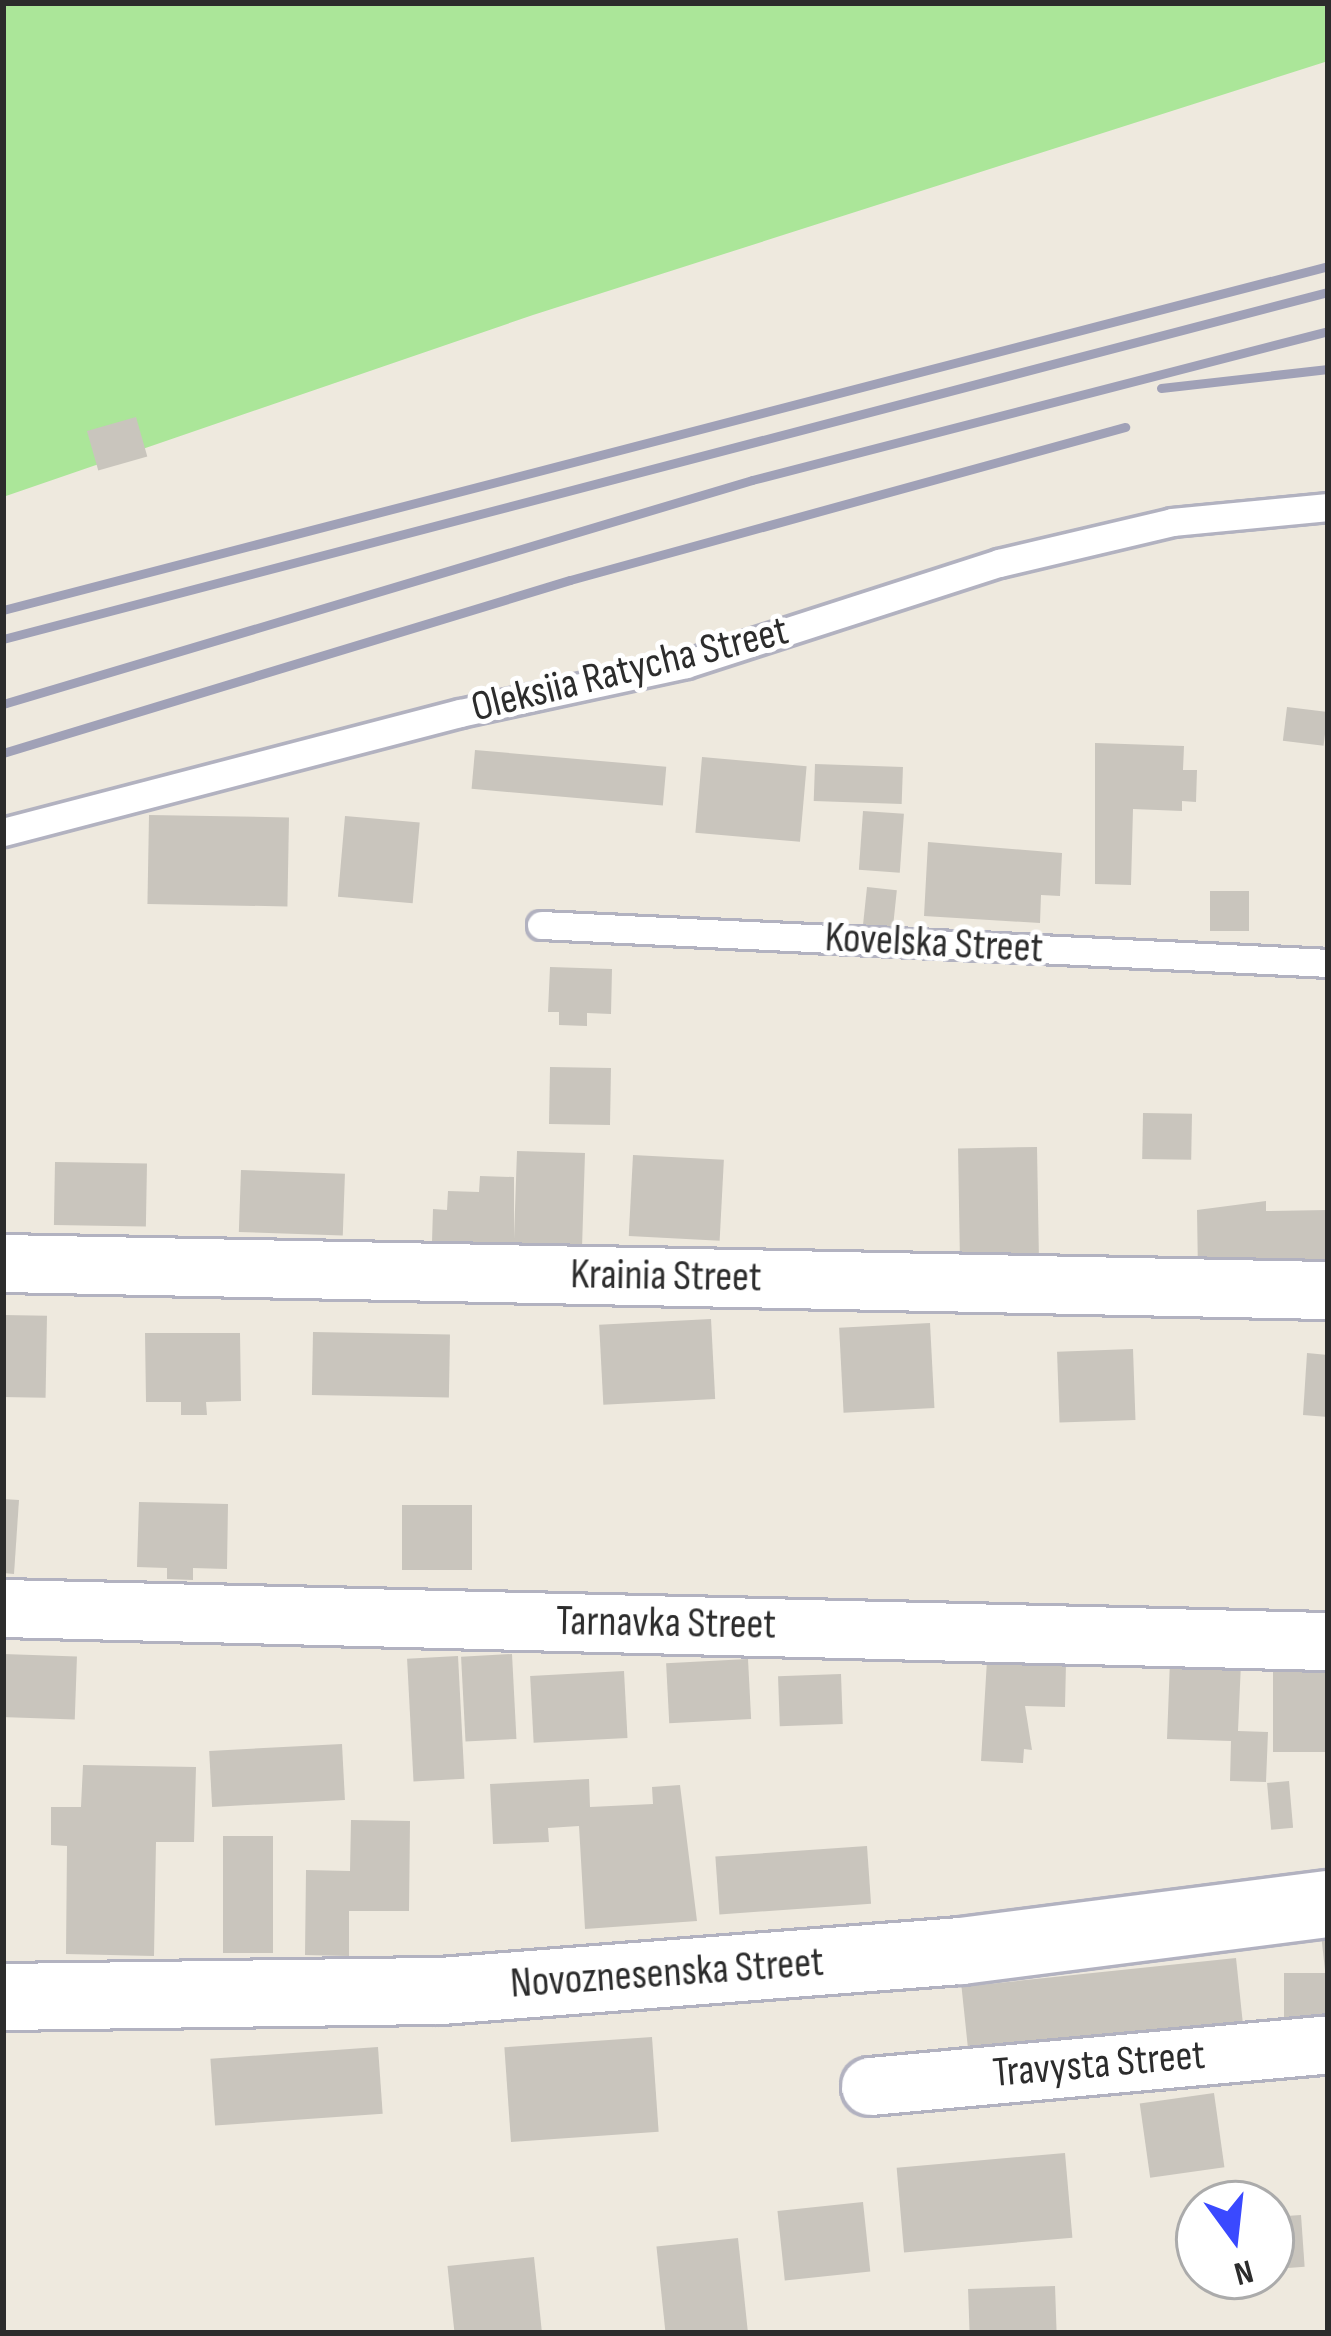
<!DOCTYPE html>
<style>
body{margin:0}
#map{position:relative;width:1331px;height:2336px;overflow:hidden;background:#eee9de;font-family:"Sofia Sans Condensed",sans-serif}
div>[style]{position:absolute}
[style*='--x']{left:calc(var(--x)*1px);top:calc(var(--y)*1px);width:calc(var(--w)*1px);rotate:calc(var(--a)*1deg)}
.green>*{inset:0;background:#abe699}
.building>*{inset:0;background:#c9c5bd;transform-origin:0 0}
.roads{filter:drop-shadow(3px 0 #b2b2c0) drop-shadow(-3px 0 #b2b2c0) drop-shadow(0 3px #b2b2c0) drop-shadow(0 -3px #b2b2c0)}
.lane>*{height:27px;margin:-13.5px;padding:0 13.5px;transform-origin:13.5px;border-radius:13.5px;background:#fff}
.street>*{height:57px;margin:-28.5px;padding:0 28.5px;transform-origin:28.5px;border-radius:28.5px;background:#fff}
.secondary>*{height:66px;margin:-33px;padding:0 33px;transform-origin:33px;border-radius:33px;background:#fff}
.rail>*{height:9px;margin:-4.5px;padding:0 4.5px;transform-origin:4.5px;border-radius:4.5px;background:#a0a1b7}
span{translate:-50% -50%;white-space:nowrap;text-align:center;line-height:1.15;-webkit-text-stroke:10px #fff;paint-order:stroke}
.street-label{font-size:42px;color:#2c2c2c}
.frame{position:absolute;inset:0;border:6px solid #2c2c2c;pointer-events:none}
.north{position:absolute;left:1175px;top:2180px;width:120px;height:120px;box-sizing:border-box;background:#fff;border:3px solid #ababab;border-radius:50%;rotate:165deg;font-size:33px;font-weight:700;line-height:48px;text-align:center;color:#2c2c2c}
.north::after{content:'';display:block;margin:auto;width:42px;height:54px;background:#3a49ff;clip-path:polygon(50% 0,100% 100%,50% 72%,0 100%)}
</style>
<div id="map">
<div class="green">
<i style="clip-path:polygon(3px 3px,1328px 3px,1328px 61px,533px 315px,3px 497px)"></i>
</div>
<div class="building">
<i style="left:136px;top:417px;width:41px;height:51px;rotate:74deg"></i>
<i style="left:1287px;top:707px;width:41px;height:34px;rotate:7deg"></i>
<i style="clip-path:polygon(1095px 743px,1184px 746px,1183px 770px,1197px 770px,1196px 802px,1182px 801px,1182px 811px,1133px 809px,1131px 885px,1095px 884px)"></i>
<i style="left:475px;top:750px;width:192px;height:39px;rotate:5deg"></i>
<i style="left:702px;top:757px;width:105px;height:76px;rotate:5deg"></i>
<i style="left:815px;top:764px;width:88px;height:37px;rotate:2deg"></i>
<i style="left:863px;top:811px;width:41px;height:59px;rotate:4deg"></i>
<i style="left:149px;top:815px;width:140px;height:89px;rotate:1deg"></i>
<i style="left:345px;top:816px;width:75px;height:81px;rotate:5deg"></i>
<i style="clip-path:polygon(928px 842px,1062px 853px,1060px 896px,1041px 895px,1040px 923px,924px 916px)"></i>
<i style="left:867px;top:887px;width:30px;height:43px;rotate:6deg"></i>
<i style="left:1210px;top:891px;width:39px;height:40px"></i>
<i style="clip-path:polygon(550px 967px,612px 969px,611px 1014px,587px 1013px,587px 1026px,559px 1025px,559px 1012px,548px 1012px)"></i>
<i style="left:550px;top:1067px;width:61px;height:57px;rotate:1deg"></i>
<i style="left:1143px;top:1113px;width:49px;height:46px;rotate:1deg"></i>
<i style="left:1037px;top:1147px;width:106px;height:79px;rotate:89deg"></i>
<i style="clip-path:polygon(517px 1151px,585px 1153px,582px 1248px,432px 1242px,433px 1209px,447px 1210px,448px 1191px,479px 1192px,480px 1176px,514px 1177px,514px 1239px)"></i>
<i style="left:633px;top:1155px;width:91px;height:81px;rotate:3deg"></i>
<i style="left:55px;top:1162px;width:92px;height:63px;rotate:1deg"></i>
<i style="left:241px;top:1170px;width:104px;height:62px;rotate:2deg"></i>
<i style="clip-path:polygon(1266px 1201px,1266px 1211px,1328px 1210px,1328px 1273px,1198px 1274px,1197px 1210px)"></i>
<i style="left:3px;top:1315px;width:44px;height:82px;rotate:1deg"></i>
<i style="left:711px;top:1319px;width:80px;height:112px;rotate:87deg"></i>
<i style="left:930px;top:1323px;width:85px;height:91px;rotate:87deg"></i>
<i style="left:313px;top:1332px;width:137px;height:63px;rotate:1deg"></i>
<i style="clip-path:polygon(145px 1333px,240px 1333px,241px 1401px,206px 1402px,207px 1415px,181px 1415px,181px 1402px,146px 1402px)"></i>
<i style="left:1133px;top:1349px;width:71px;height:76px;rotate:88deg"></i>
<i style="clip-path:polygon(1307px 1353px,1328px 1355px,1328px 1417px,1303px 1415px)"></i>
<i style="clip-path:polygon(3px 1499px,19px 1500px,14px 1574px,3px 1573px)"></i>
<i style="clip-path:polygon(139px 1502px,228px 1504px,227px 1569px,193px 1568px,193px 1580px,167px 1579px,167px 1568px,137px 1567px)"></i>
<i style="left:402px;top:1505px;width:70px;height:65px"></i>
<i style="left:3px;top:1654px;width:74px;height:63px;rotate:2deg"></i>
<i style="left:512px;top:1654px;width:85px;height:51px;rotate:87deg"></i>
<i style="left:458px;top:1656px;width:123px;height:51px;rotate:87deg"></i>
<i style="left:748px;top:1659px;width:60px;height:82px;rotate:87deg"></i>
<i style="clip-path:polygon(987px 1660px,1066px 1663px,1065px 1707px,1025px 1706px,1032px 1750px,1024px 1749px,1023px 1763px,981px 1761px)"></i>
<i style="clip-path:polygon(1170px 1660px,1241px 1663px,1238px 1731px,1268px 1732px,1266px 1782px,1230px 1781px,1231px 1741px,1167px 1739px)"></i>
<i style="left:1273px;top:1663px;width:55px;height:89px"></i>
<i style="left:624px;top:1671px;width:67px;height:94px;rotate:87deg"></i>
<i style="left:841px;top:1674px;width:50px;height:63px;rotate:88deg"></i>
<i style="left:342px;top:1744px;width:56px;height:133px;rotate:87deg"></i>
<i style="clip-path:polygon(83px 1765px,196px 1767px,194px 1842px,156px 1842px,154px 1956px,66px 1954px,67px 1846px,51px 1845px,51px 1807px,81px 1807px)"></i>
<i style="clip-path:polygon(589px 1779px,590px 1807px,653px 1804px,652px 1787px,680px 1785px,697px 1921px,585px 1929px,579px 1826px,548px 1828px,549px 1842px,493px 1844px,490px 1784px)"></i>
<i style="left:1289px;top:1781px;width:47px;height:22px;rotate:85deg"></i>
<i style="clip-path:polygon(351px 1820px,410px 1821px,409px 1911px,349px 1911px,349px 1956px,305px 1955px,306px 1870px,350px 1871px)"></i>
<i style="left:273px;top:1836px;width:117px;height:50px;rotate:90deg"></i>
<i style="left:867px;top:1846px;width:58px;height:152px;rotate:86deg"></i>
<i style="clip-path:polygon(1328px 1933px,1328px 1970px,1325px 1970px,1321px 1934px)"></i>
<i style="left:1236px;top:1958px;width:71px;height:276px;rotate:84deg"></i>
<i style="left:1328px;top:1973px;width:44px;height:44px;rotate:90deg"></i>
<i style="left:652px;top:2037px;width:95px;height:148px;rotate:86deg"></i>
<i style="left:378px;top:2047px;width:67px;height:168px;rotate:86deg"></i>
<i style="left:1214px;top:2093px;width:75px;height:75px;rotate:82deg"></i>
<i style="left:1065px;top:2153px;width:85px;height:169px;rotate:85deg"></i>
<i style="left:863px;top:2202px;width:70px;height:86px;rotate:84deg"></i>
<i style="left:1301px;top:2215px;width:52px;height:30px;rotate:86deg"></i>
<i style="left:738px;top:2238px;width:96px;height:82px;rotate:84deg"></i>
<i style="left:534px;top:2257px;width:76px;height:87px;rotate:84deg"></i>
<i style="left:1055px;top:2286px;width:47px;height:87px;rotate:88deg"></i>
</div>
<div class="roads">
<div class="lane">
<i style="--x:3;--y:832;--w:472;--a:-14.6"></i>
<i style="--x:460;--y:713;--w:231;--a:-12.2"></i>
<i style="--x:686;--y:664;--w:329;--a:-17.9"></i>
<i style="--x:999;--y:563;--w:178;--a:-13.3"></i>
<i style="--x:1172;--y:522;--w:157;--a:-5.5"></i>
<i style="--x:541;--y:925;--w:788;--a:2.76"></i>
</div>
<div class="street">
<i style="--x:3;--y:1263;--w:1325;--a:1.17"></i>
<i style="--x:3;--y:1608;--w:1325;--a:1.43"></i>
<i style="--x:870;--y:2086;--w:460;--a:-5.2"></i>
</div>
<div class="secondary">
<i style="--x:3;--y:1997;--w:438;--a:-0.8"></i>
<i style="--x:441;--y:1991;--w:522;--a:-4.4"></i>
<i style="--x:961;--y:1951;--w:370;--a:-7.3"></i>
</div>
</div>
<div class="rail">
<i style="--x:1161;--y:388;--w:168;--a:-6.5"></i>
<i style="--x:3;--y:610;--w:1369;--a:-14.55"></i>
<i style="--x:3;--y:639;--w:1370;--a:-14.68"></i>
<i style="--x:3;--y:704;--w:782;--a:-16.65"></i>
<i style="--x:752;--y:480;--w:595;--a:-14.5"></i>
<i style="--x:3;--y:753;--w:593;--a:-16.97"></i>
<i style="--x:570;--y:580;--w:576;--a:-15.41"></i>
</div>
<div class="street-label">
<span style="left:630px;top:670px;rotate:-14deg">Oleksiia Ratycha Street</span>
<span style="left:934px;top:944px;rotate:3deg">Kovelska Street</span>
<span style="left:666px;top:1277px;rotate:1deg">Krainia Street</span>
<span style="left:666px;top:1624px;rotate:1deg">Tarnavka Street</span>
<span style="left:667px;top:1974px;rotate:-4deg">Novoznesenska Street</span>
<span style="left:1099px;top:2065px;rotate:-5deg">Travysta Street</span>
</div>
<div class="frame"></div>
<div class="north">N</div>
</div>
